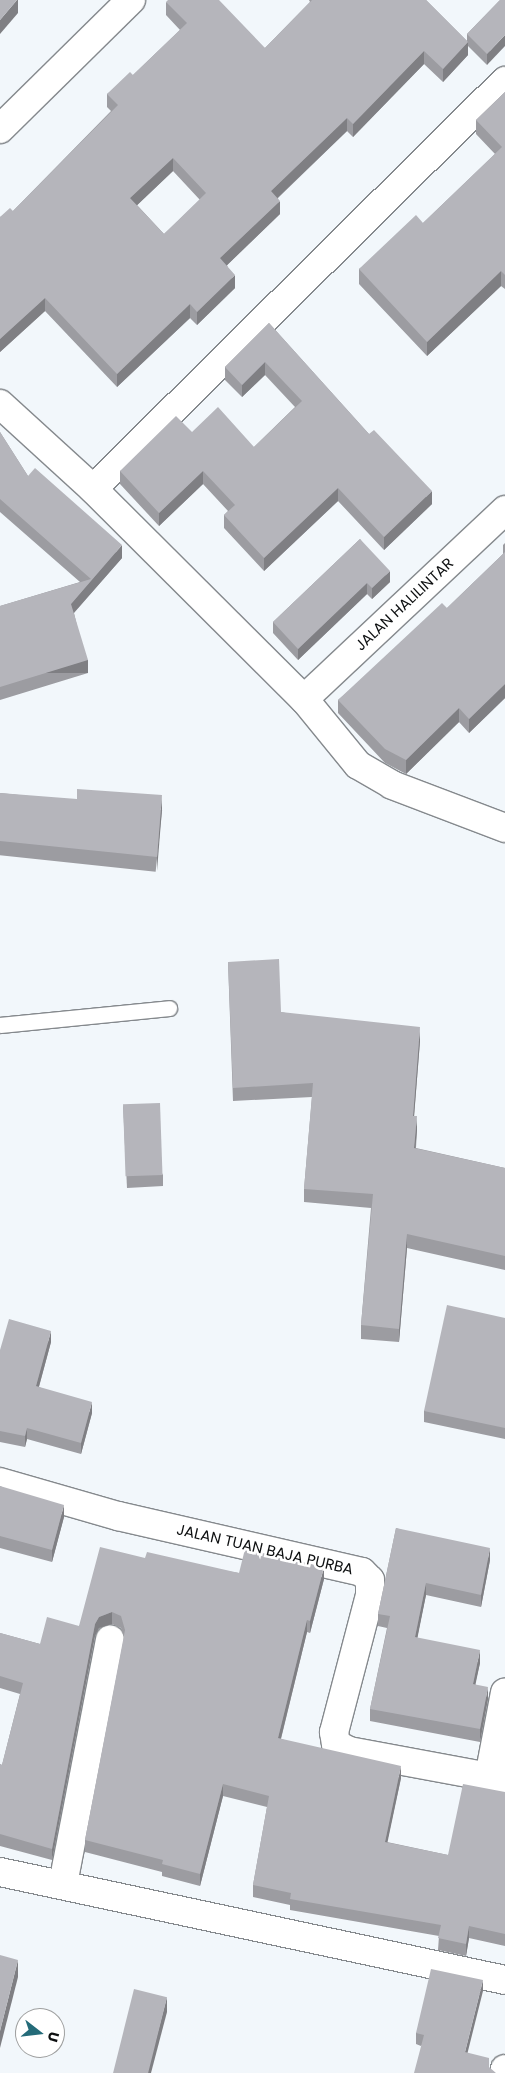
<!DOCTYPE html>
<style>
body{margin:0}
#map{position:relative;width:505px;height:2073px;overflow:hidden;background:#f2f7fb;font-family:Poppins,sans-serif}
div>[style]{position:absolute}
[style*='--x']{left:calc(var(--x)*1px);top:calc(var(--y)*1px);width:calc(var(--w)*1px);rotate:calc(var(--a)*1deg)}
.roads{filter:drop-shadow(1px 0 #85898d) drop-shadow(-1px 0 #85898d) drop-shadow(0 1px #85898d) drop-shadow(0 -1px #85898d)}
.service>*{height:15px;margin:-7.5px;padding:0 7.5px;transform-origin:7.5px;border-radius:7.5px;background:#fff}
.minor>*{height:28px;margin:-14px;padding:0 14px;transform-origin:14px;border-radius:14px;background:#fff}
.tertiary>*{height:28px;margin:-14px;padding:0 14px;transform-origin:14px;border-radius:14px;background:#fff}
.wall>*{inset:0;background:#9c9ca1;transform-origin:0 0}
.shaded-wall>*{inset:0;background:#7f7f83;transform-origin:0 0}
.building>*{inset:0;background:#b5b5bb;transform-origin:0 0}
span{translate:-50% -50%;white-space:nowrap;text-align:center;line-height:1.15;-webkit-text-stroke:5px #fff;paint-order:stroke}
.street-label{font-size:15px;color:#0d0f10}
.north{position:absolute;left:15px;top:2008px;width:50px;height:50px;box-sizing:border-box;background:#fff;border:1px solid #9e9f9f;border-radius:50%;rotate:106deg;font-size:14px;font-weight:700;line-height:20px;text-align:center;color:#0d0f10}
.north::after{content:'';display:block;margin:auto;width:18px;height:22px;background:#246b79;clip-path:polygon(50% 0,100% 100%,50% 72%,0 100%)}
</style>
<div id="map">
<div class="roads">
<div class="service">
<i style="--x:0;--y:1025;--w:170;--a:-5.7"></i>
</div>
<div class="minor">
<i style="--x:0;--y:404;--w:126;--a:42.4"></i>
<i style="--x:93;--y:489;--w:298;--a:44.9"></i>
<i style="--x:304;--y:699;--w:85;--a:50.7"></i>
<i style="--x:358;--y:765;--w:39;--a:30"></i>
<i style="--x:392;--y:785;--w:121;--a:20.8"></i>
<i style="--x:93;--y:489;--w:580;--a:-44.72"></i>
<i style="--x:304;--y:699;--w:276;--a:-43.2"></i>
<i style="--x:0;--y:1482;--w:123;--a:16.1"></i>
<i style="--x:118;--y:1516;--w:250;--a:12.9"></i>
<i style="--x:362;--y:1572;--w:11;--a:45"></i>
<i style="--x:370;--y:1580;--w:15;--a:90"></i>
<i style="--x:370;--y:1595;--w:142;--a:104.7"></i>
<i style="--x:334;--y:1732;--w:12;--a:81"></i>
<i style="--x:336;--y:1744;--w:15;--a:28"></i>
<i style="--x:349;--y:1751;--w:159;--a:10.5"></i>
<i style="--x:489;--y:1777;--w:86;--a:-79.3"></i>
<i style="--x:0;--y:1872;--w:516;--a:12.07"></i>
<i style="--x:63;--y:1884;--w:249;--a:-79.1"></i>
<i style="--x:504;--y:2073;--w:4;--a:-76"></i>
</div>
<div class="tertiary">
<i style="--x:0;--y:129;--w:184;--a:-44.6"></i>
</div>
</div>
<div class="wall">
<i style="clip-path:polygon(evenodd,309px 0,426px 0,467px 41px,467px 34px,500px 0,487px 65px,468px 46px,468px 55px,443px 82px,424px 64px,353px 137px,347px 131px,278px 198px,280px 214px,227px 265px,235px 288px,197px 325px,190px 318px,117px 387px,45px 311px,0 352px,0 217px,13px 211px,111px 111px,107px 107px,107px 94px,133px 75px,180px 30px,166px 15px,166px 2px,265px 48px,310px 2px,309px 0,173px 171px,200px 200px,164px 234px,137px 205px,173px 171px)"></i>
<i style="clip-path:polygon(505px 92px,505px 289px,501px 286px,427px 356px,359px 284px,359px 269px,423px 223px,495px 154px,476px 134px,476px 120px)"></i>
<i style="clip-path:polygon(269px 323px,432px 504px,384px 550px,338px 501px,264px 571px,224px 528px,224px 515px,228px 511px,203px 484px,159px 526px,120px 484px,120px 471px,192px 432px,254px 447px,295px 407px,265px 375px,242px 397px,225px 380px,225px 367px)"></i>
<i style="clip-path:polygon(0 432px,28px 476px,122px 558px,74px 613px,88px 673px,0 700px,0 606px,80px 582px,0 512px)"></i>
<i style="clip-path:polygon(360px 539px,390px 582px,372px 599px,367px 594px,298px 660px,273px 633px,273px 622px)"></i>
<i style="clip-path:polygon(505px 543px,505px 698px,469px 733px,459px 722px,406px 774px,385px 763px,338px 713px,338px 700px,447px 608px,503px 554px,503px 545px)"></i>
<i style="left:0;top:793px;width:163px;height:62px;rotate:6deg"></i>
<i style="clip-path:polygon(228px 962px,281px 1012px,420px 1041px,414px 1116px,417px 1130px,416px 1148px,505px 1168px,505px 1270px,407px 1248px,399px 1342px,361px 1339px,361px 1325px,371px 1208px,304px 1202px,304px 1189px,312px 1097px,233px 1101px)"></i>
<i style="clip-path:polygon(123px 1105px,163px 1175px,163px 1186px,127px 1188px)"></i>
<i style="clip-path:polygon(505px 1318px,505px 1439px,424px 1422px,424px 1411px)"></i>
<i style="clip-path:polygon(51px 1342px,39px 1387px,92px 1413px,81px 1454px,27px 1439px,25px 1447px,0 1442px,0 1350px)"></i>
<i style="clip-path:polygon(0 1486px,64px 1517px,52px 1562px,0 1548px)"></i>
<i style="clip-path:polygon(396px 1528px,490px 1560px,481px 1607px,426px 1595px,417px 1638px,480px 1663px,475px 1684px,488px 1699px,480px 1742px,370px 1721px,370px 1709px,387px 1628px,378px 1626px,378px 1614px)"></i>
<i style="clip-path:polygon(145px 1558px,239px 1573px,324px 1579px,310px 1633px,307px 1632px,281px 1739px,401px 1778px,387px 1842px,448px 1855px,505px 1792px,505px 1946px,469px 1938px,466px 1956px,438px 1950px,439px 1936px,290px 1910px,290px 1905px,253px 1897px,253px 1885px,267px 1807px,223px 1796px,200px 1886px,162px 1876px,162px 1872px,85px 1852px,85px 1840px,124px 1638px,121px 1628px,112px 1624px,99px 1628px,95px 1636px,52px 1860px,0 1846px,0 1764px,2px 1765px,20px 1694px,0 1688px,0 1633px,40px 1644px,79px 1626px)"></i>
<i style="clip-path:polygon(483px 1991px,421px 2046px,416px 2044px,416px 2033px)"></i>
</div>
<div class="shaded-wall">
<i style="clip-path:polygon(17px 0,18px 0,18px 13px,0 34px,0 20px)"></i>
<i style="clip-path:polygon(505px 35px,505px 46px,487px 65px,487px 54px)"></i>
<i style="clip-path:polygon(468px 42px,468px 55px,443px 82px,443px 69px)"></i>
<i style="clip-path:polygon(424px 51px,424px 64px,353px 137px,353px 124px)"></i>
<i style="clip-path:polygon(347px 118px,347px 131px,271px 204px,271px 191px)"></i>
<i style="clip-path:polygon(173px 158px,173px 171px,130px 212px,130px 198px)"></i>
<i style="clip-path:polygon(280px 201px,280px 214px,220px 272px,220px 258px)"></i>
<i style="clip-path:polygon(501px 271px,501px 286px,427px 356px,427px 342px)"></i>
<i style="clip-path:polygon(235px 275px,235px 288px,197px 325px,197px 312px)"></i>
<i style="clip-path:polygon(45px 298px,45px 311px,0 352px,0 339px)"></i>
<i style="clip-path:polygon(190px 304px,190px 318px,117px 387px,117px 374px)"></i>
<i style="clip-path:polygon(265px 362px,265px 375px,242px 397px,242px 385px)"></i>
<i style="clip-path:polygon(203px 471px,203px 484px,159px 526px,159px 513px)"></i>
<i style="clip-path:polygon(338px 488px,338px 501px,264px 571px,264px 558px)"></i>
<i style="clip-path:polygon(432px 491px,432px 504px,384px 550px,384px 537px)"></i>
<i style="clip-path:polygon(122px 545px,122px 558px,71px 616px,71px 604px)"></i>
<i style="clip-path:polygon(390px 571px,390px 582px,372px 599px,372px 588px)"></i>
<i style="clip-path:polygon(367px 583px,367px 594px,298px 660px,298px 649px)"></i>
<i style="left:88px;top:660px;width:13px;height:92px;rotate:90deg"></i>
<i style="clip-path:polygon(505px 684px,505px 698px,469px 733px,469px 719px)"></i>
<i style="clip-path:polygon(459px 708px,459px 722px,406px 774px,406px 760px)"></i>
<i style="clip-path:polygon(162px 795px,162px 809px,157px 871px,157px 857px)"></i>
<i style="clip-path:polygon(420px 1027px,420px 1041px,413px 1130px,413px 1116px)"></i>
<i style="clip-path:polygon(417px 1116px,417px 1130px,414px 1162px,414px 1148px)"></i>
<i style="clip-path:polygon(407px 1234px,407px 1248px,399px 1342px,399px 1329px)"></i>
<i style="clip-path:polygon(51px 1331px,51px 1342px,36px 1397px,36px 1386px)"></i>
<i style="clip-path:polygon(92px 1402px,92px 1413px,81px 1454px,81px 1443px)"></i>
<i style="clip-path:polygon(27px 1428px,27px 1439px,25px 1447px,25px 1436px)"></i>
<i style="clip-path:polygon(64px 1505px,64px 1517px,52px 1562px,52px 1550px)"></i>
<i style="clip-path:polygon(490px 1548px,490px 1560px,481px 1607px,481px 1595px)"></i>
<i style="clip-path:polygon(324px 1567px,324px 1579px,310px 1633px,310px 1621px)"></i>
<i style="clip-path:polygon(426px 1583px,426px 1595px,415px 1650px,415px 1637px)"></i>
<i style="clip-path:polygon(112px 1612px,112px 1624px,99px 1628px,95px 1636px,52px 1860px,52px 1849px,95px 1624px,99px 1617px)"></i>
<i style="clip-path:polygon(307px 1620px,307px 1632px,278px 1750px,278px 1738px)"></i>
<i style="clip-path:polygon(480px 1650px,480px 1663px,473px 1696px,473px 1684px)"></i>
<i style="clip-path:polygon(488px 1687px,488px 1699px,480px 1742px,480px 1729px)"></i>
<i style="clip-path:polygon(401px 1766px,401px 1778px,385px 1854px,385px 1842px)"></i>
<i style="clip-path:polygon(223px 1784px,223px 1796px,200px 1886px,200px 1874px)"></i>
<i style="clip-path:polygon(469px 1926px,469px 1938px,466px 1956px,466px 1944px)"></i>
<i style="clip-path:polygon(18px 1960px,18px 1977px,0 2048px,0 2031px)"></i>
<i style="clip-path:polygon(483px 1980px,483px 1991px,465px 2063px,465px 2052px)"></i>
<i style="clip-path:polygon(167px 1997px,167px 2012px,151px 2073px,147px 2073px)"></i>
</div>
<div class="building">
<i style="clip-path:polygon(0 0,17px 0,0 20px)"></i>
<i style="clip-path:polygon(evenodd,168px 0,219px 0,265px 48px,312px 0,426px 0,468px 42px,443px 69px,424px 51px,353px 124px,347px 118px,271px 191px,280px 201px,220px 258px,235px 275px,197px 312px,190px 304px,117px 374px,45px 298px,0 339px,0 217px,10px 208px,13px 211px,118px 105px,107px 94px,130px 72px,133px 75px,187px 23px,166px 2px,168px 0,173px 158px,206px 193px,164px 234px,130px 198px,173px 158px)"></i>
<i style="clip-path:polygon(500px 0,505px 0,505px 35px,487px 54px,467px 34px)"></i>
<i style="clip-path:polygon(505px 92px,505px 275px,501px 271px,427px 342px,359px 269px,416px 215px,423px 223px,502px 147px,476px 120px)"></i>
<i style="clip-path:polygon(269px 323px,369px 434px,374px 430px,432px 491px,384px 537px,338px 488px,264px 558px,224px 515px,235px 505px,203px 471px,159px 513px,120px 471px,176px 416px,192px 432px,218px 407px,254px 447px,302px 401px,265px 362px,242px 385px,225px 367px)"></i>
<i style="clip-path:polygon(0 432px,28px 476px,35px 468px,122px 545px,71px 604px,88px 660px,0 687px,0 606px,91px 579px,0 499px)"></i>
<i style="clip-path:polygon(360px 539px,390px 571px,372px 588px,367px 583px,298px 649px,273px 622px)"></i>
<i style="clip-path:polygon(505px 552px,505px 684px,469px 719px,459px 708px,406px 760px,385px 749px,338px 700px,442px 603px,447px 608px)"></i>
<i style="clip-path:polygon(77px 789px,162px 795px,157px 857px,0 841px,0 793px,77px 799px)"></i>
<i style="clip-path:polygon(279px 959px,281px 1012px,420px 1027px,413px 1116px,417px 1116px,414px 1148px,505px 1168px,505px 1256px,407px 1234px,399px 1329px,361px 1325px,373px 1194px,304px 1189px,313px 1083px,233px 1088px,228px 962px)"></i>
<i style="left:160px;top:1103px;width:72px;height:37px;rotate:88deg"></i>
<i style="clip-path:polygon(447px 1305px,505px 1318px,505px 1428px,424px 1411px)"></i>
<i style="clip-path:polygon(9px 1319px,51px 1331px,36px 1386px,92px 1402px,81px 1443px,27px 1428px,25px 1436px,0 1431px,0 1350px)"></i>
<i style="clip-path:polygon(0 1486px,64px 1505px,52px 1550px,0 1536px)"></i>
<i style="clip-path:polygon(396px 1528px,490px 1548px,481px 1595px,426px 1583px,415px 1637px,480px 1650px,473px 1684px,488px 1687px,480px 1729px,370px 1709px,390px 1616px,378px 1614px)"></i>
<i style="clip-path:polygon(100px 1547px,145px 1558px,147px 1552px,239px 1573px,245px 1549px,324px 1567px,310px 1621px,307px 1620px,278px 1738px,401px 1766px,385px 1842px,448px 1855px,463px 1784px,505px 1792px,505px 1934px,469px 1926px,466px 1944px,438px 1938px,441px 1925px,290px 1899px,291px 1893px,253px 1885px,269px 1796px,223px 1784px,200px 1874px,162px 1864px,163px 1860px,85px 1840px,125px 1630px,121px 1616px,112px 1612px,99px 1617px,95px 1624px,52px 1849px,0 1834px,0 1764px,2px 1765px,23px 1683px,0 1676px,0 1633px,40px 1644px,47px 1617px,79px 1626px)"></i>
<i style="clip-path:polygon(0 1955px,18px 1960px,0 2031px)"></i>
<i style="clip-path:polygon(431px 1969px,483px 1980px,465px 2052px,489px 2058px,489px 2067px,496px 2073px,414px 2073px,424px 2035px,416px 2033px)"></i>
<i style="left:134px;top:1989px;width:34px;height:87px;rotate:14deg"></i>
</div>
<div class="street-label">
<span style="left:404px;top:604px;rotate:-43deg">JALAN HALILINTAR</span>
<span style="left:265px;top:1549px;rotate:13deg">JALAN TUAN BAJA PURBA</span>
</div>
<div class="north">U</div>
</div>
